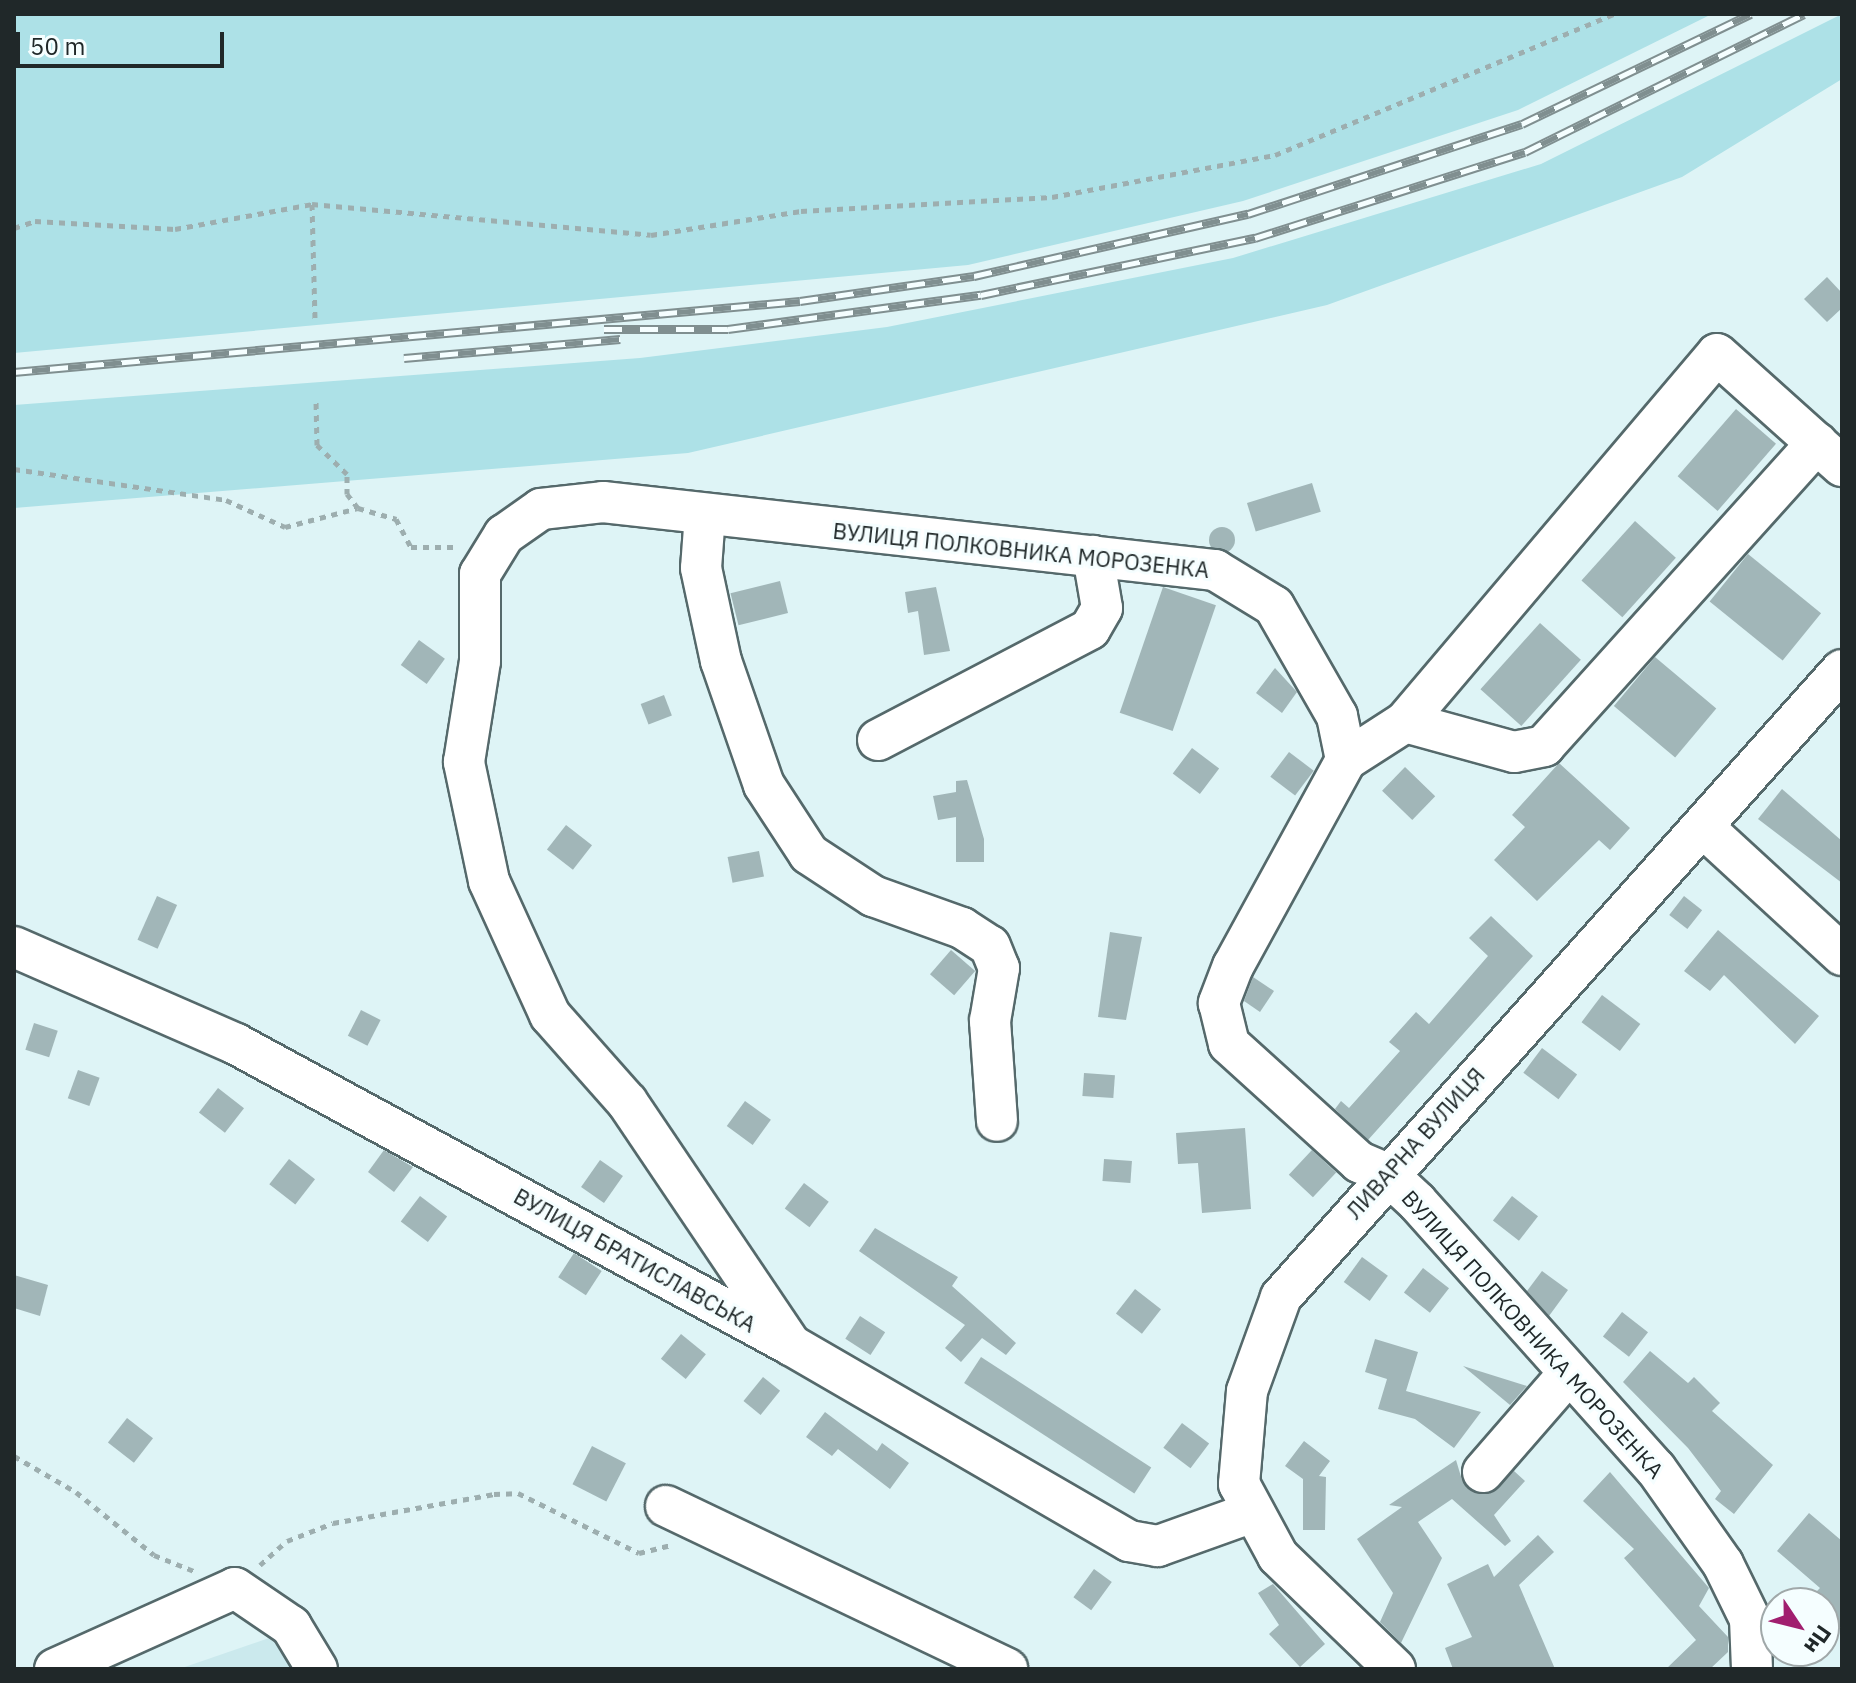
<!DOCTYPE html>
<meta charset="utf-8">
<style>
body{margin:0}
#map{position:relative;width:1856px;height:1683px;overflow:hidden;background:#def4f6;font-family:"IBM Plex Sans",sans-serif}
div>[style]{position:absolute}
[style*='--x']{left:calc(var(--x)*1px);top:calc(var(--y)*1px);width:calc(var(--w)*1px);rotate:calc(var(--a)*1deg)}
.built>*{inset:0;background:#cbe9ed}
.green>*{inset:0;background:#ade1e7}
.building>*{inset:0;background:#a1b6b8;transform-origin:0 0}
.round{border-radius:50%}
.path>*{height:5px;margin-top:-2.5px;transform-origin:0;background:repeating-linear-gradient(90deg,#9daeaf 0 6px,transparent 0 12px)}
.roads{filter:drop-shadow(2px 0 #55696b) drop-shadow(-2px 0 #55696b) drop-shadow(0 2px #55696b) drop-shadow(0 -2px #55696b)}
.minor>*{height:40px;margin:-20px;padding:0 20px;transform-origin:20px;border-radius:20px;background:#fff}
.rail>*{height:9px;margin-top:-4.5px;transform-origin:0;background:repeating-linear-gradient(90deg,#f5feff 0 18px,#808f90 0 36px);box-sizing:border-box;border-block:2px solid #808f90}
span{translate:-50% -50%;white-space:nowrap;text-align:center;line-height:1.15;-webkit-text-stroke:6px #f5feff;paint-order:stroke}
.street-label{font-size:22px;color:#202829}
.frame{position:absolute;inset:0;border:16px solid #202829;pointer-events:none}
.north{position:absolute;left:1760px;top:1587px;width:80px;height:80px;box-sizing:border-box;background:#f5feff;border:2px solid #a0a8a9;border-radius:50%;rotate:125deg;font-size:22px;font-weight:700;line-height:32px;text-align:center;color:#202829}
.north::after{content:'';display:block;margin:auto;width:28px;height:36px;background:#a11f6f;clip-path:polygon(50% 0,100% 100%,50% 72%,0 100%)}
.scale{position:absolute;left:16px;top:32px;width:208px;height:36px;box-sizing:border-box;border:4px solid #202829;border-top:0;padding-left:10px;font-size:24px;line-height:28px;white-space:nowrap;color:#202829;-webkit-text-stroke:6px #f5feff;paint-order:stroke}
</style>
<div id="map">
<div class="built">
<i style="clip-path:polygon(272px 1637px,291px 1669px,179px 1669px)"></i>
</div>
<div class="green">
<i style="clip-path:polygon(14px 14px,1712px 14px,1518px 110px,1243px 201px,968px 265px,14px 353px)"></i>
<i style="clip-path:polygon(1842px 14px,1842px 79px,1682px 177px,1327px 305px,688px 453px,14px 508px,14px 405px,640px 358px,887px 327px,1233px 258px,1541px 164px)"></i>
</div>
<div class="building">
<i style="clip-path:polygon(1827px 277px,1842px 293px,1842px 308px,1827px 322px,1804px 299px)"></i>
<i style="left:1736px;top:409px;width:53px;height:89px;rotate:41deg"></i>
<i style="left:1312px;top:483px;width:30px;height:68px;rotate:73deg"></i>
<i style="left:1635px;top:521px;width:55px;height:80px;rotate:42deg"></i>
<i class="round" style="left:1209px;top:527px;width:26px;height:26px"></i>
<i style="left:1748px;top:554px;width:94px;height:61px;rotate:39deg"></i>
<i style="left:780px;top:581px;width:33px;height:51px;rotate:76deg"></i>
<i style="clip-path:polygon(936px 587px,950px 651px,924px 655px,918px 611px,908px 613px,905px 592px)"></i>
<i style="left:1163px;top:587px;width:56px;height:133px;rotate:19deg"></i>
<i style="left:1540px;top:623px;width:55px;height:89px;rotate:42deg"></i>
<i style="left:419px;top:640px;width:32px;height:31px;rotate:36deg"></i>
<i style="left:1655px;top:657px;width:80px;height:64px;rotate:40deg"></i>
<i style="clip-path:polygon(1275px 668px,1297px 692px,1282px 713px,1256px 693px)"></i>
<i style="left:664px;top:695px;width:22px;height:25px;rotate:69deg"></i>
<i style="left:1192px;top:748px;width:34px;height:32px;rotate:37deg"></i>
<i style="left:1289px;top:752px;width:31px;height:31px;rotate:37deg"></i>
<i style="clip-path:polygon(1559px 763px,1630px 828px,1610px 850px,1599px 840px,1537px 901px,1494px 860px,1525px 827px,1512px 815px)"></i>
<i style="left:1405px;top:767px;width:42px;height:33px;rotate:44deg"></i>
<i style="clip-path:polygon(967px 780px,984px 839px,984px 862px,956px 862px,956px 817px,938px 820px,933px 796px,956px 792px,956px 781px)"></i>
<i style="clip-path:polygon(1782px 789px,1842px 841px,1842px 883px,1758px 819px)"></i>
<i style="left:566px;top:825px;width:33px;height:31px;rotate:38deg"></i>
<i style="left:759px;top:851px;width:26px;height:32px;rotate:79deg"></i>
<i style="left:157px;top:896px;width:22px;height:48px;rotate:24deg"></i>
<i style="left:1684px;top:896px;width:23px;height:24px;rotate:38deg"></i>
<i style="clip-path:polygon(1491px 916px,1533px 956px,1368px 1140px,1335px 1109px,1341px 1101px,1349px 1108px,1400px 1051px,1389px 1042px,1416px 1012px,1429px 1024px,1488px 956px,1469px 938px)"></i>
<i style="clip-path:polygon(1718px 930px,1819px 1016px,1795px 1044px,1724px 975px,1710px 991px,1684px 971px)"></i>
<i style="clip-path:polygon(1110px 932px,1142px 937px,1126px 1020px,1098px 1017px)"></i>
<i style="left:951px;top:950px;width:32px;height:32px;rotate:41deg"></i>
<i style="clip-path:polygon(1253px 977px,1274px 991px,1260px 1012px,1244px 1001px)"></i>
<i style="left:1602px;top:995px;width:48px;height:34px;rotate:37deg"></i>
<i style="left:361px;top:1010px;width:22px;height:29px;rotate:27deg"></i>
<i style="left:34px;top:1023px;width:25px;height:28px;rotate:18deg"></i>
<i style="left:1542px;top:1048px;width:44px;height:31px;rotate:37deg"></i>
<i style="left:78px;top:1070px;width:23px;height:30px;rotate:20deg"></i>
<i style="left:1084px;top:1073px;width:31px;height:23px;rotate:4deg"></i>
<i style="left:218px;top:1088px;width:33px;height:31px;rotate:38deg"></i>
<i style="left:745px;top:1101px;width:32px;height:31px;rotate:36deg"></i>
<i style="clip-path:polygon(1245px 1128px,1251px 1209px,1202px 1213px,1198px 1163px,1178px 1164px,1176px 1133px)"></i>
<i style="clip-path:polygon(384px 1150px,413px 1167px,394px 1192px,368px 1172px)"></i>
<i style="left:1312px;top:1150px;width:33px;height:34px;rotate:43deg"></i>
<i style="left:289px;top:1159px;width:33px;height:32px;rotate:38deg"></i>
<i style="left:1104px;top:1159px;width:28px;height:22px;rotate:4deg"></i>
<i style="left:600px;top:1160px;width:28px;height:33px;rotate:35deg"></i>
<i style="left:804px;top:1183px;width:31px;height:32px;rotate:37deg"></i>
<i style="left:420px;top:1196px;width:34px;height:32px;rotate:37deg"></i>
<i style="left:1512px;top:1196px;width:33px;height:31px;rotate:38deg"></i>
<i style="clip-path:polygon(875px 1228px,958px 1277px,952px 1286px,1016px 1343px,1006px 1355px,982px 1338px,961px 1362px,945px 1348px,965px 1325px,859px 1251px)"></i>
<i style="left:574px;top:1253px;width:33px;height:29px;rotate:33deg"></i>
<i style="left:1362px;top:1257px;width:32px;height:31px;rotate:36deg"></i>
<i style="left:1423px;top:1268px;width:33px;height:31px;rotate:38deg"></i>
<i style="clip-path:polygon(1542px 1271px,1568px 1290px,1549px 1316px,1527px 1291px)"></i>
<i style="clip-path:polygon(14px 1275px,48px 1285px,40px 1316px,14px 1308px)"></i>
<i style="left:1135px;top:1289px;width:33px;height:31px;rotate:38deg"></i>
<i style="left:1622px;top:1312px;width:33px;height:31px;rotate:38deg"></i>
<i style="left:860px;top:1316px;width:30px;height:27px;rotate:33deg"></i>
<i style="left:681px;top:1334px;width:32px;height:32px;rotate:39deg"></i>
<i style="clip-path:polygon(1375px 1339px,1418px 1352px,1406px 1391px,1481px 1412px,1454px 1448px,1415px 1419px,1378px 1409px,1387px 1379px,1365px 1372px)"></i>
<i style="clip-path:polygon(1650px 1351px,1688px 1383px,1694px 1377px,1720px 1403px,1712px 1411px,1773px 1465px,1734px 1514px,1715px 1499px,1721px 1491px,1688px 1448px,1623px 1382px)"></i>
<i style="left:981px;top:1357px;width:203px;height:31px;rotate:33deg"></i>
<i style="clip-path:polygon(1463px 1366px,1527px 1386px,1510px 1405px)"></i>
<i style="left:763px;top:1377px;width:22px;height:31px;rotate:39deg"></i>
<i style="clip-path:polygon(825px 1412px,877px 1451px,882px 1443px,909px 1463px,890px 1489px,838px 1449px,832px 1456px,806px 1437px)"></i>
<i style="left:127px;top:1418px;width:33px;height:31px;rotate:38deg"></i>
<i style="left:1182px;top:1423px;width:34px;height:31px;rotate:37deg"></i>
<i style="clip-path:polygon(1304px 1441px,1330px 1461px,1319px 1476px,1326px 1477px,1325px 1530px,1303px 1530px,1303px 1479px,1285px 1466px)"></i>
<i style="left:592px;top:1446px;width:38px;height:43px;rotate:27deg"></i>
<i style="clip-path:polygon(1456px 1460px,1462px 1480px,1478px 1494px,1491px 1493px,1514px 1471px,1525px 1481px,1494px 1515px,1511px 1541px,1505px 1546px,1452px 1499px,1418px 1522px,1442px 1558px,1401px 1643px,1380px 1622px,1393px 1593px,1357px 1539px,1402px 1507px,1389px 1505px)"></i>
<i style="clip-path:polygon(1610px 1472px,1709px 1588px,1699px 1606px,1728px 1637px,1728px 1652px,1710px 1669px,1666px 1669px,1696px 1640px,1624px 1558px,1634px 1549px,1583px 1501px)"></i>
<i style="clip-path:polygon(1809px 1513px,1842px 1541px,1842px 1629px,1824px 1603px,1809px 1599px,1820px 1588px,1777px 1551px)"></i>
<i style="clip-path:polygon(1538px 1535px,1554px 1552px,1519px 1585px,1555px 1669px,1453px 1669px,1445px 1648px,1472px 1637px,1447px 1584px,1488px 1564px,1494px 1577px)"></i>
<i style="left:1094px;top:1569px;width:22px;height:35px;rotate:36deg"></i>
<i style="clip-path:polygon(1273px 1584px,1325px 1644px,1300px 1667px,1269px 1634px,1279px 1625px,1258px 1593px)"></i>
</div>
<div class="path">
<i style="--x:312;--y:204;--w:115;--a:88.5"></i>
<i style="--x:14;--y:228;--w:22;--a:-18"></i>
<i style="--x:35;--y:221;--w:140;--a:3.3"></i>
<i style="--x:175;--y:229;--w:139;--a:-10.3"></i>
<i style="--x:312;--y:204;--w:340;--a:5.2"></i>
<i style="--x:651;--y:235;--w:152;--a:-9.1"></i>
<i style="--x:801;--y:211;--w:251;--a:-3.2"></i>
<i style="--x:1052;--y:197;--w:227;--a:-10.7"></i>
<i style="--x:1275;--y:155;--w:367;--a:-22.6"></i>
<i style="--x:14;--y:469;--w:214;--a:8.3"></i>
<i style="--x:226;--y:500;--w:65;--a:24.6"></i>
<i style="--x:285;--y:527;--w:75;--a:-14.6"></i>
<i style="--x:358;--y:508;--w:18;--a:-128"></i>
<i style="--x:347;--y:494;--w:20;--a:-90"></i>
<i style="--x:347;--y:474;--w:42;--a:-136"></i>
<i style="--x:317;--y:445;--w:43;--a:-91.3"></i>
<i style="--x:358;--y:508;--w:40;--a:16"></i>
<i style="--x:396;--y:519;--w:32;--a:62"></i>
<i style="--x:411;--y:547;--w:47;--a:0"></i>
<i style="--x:14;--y:1456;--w:72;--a:30.1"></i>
<i style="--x:76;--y:1492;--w:100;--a:38.9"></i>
<i style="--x:154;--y:1555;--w:43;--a:21.8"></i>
<i style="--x:260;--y:1565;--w:36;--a:-42"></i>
<i style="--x:287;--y:1541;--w:49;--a:-21.4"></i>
<i style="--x:333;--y:1523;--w:164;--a:-10.2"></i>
<i style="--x:494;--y:1494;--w:24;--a:-2"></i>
<i style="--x:518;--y:1493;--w:135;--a:26.4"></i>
<i style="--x:639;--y:1553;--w:33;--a:-14"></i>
</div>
<div class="roads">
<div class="minor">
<i style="--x:705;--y:514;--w:54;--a:94.2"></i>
<i style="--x:701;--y:568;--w:95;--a:77.9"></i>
<i style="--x:721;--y:661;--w:131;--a:70.9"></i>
<i style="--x:764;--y:785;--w:82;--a:56.9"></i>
<i style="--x:809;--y:854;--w:77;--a:33.3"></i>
<i style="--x:873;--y:896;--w:95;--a:19.8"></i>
<i style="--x:962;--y:928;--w:33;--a:33"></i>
<i style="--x:990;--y:946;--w:24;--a:68"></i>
<i style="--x:999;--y:968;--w:54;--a:99.6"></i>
<i style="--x:990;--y:1021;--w:100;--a:86"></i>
<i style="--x:1405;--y:722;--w:113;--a:15.4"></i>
<i style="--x:1514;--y:752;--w:31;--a:-11"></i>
<i style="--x:1544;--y:746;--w:408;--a:-48"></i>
<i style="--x:878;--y:740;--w:239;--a:-27.6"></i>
<i style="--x:1090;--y:629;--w:24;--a:-60"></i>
<i style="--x:1102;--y:608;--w:53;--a:-99.8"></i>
<i style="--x:1346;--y:760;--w:70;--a:-32.8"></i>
<i style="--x:1405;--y:722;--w:482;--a:-49.7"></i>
<i style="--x:1717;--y:354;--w:168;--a:41.9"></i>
<i style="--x:1703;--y:827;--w:189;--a:42.6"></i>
<i style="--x:14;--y:947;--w:242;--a:23.6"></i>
<i style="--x:236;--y:1044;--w:631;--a:28.47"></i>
<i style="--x:791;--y:1345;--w:391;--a:30.1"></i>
<i style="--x:1129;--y:1541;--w:29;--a:10"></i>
<i style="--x:1158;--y:1546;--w:98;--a:-19.7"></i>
<i style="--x:791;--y:1345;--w:293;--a:-124"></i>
<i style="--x:627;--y:1102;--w:116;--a:-131.5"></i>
<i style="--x:550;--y:1015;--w:147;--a:-114.5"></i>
<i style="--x:489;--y:881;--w:122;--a:-101.9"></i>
<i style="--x:464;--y:762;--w:102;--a:-81"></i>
<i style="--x:480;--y:661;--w:87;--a:-90"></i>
<i style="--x:480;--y:574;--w:46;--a:-58.4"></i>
<i style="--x:504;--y:535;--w:45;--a:-35.1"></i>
<i style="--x:541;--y:509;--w:62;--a:-6.4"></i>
<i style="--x:603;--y:502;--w:616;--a:6.34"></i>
<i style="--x:1215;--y:570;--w:69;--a:31.4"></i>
<i style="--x:1274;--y:606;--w:127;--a:60.2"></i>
<i style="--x:1337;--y:716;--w:45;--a:78.4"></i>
<i style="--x:1346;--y:760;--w:235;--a:118.7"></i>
<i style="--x:1233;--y:966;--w:40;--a:111"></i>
<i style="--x:1219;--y:1003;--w:42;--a:76.3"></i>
<i style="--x:1229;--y:1044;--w:176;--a:42.2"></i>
<i style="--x:1359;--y:1162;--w:30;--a:23"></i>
<i style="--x:1387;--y:1174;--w:41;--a:43"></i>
<i style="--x:1417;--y:1202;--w:358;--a:48.2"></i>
<i style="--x:1656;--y:1469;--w:116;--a:54.8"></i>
<i style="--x:1723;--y:1564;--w:61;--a:63.9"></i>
<i style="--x:1750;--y:1619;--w:50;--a:87.7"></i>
<i style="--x:1483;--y:1472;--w:131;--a:-49"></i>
<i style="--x:666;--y:1506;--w:378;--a:25.5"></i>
<i style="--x:55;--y:1669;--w:197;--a:-24.2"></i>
<i style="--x:235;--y:1588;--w:68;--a:34.2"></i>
<i style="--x:291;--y:1626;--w:50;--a:58.8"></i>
<i style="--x:1395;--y:1669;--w:163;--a:-136"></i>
<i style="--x:1278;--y:1556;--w:82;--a:-118.4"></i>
<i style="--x:1239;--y:1484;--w:93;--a:-85.1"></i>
<i style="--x:1247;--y:1391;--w:100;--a:-70.1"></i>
<i style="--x:1281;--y:1297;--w:841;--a:-48.18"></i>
</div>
</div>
<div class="rail">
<i style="--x:604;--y:329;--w:124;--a:0"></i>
<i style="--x:728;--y:329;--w:255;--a:-7.7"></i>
<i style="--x:981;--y:295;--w:280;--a:-11.8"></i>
<i style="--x:1255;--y:238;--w:283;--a:-17.7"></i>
<i style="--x:1525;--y:152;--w:311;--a:-26.3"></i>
<i style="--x:404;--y:358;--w:217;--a:-5"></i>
<i style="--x:14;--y:372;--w:789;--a:-5.16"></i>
<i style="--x:800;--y:301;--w:176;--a:-8.2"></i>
<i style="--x:974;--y:276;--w:281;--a:-12.8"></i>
<i style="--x:1248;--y:214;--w:288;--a:-18.2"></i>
<i style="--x:1522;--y:124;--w:254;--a:-25.7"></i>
</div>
<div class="street-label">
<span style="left:1021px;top:550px;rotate:6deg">ВУЛИЦЯ ПОЛКОВНИКА МОРОЗЕНКА</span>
<span style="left:1415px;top:1143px;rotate:-48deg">ЛИВАРНА ВУЛИЦЯ</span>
<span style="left:635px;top:1260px;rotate:29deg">ВУЛИЦЯ БРАТИСЛАВСЬКА</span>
<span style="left:1533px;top:1334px;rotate:48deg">ВУЛИЦЯ ПОЛКОВНИКА МОРОЗЕНКА</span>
</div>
<div class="frame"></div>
<div class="north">Пн</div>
<div class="scale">50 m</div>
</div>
